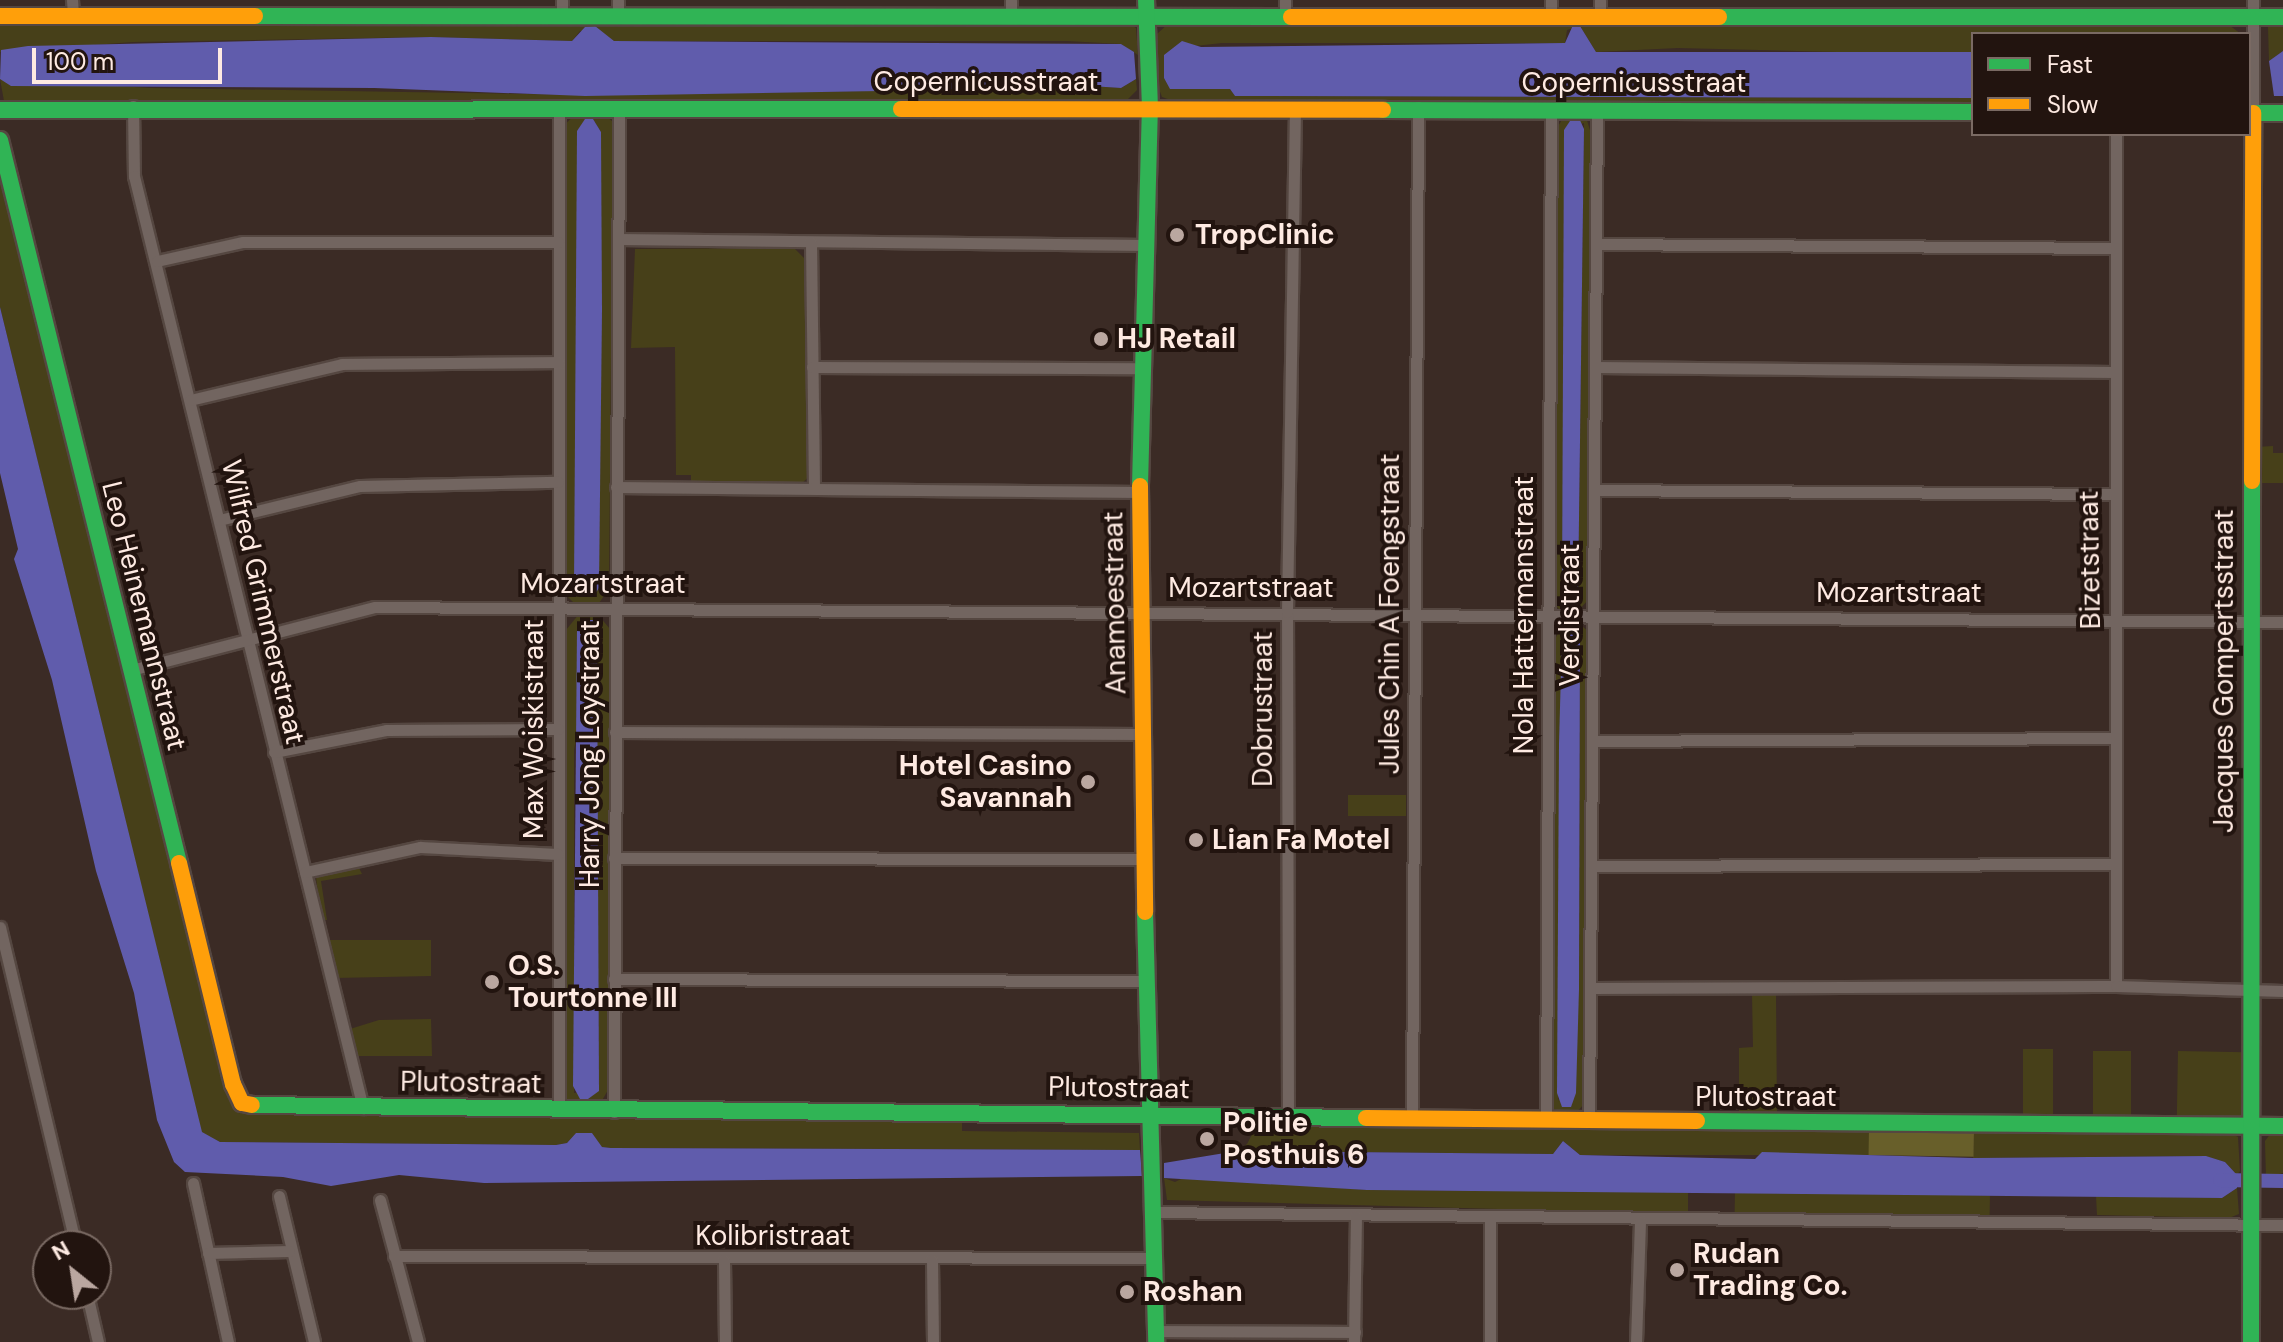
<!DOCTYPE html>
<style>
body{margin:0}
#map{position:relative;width:2283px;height:1342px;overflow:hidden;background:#3b2b25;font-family:"DM Sans",sans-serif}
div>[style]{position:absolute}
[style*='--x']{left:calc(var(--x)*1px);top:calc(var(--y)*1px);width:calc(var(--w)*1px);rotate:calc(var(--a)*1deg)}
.green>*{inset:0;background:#474019;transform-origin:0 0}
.forest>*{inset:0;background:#685f2a;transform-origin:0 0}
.water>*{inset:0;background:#605cac}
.canal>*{height:14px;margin:-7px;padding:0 7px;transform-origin:7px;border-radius:7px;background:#605cac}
.roads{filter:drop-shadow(2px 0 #554741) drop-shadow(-2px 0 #554741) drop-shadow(0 2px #554741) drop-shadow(0 -2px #554741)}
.street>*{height:11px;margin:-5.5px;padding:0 5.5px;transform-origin:5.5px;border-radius:5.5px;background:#726560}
.fast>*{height:16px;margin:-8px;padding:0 8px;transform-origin:8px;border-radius:8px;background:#30b455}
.slow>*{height:16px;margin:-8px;padding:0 8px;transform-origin:8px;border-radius:8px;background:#ff9f0a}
.dots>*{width:22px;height:22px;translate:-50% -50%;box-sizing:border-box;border:4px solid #22140f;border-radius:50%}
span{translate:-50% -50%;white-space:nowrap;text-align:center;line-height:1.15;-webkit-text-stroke:8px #22140f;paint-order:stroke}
.street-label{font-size:28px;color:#feeae2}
.poi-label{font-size:28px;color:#feeae2;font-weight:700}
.left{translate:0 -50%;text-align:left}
.right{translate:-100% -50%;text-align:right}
.legend{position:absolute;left:1971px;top:32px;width:280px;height:104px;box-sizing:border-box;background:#22140f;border:2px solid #7a6a63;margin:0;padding:10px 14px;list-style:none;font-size:24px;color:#feeae2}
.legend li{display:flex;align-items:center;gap:16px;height:40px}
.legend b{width:40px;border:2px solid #7a6a63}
.north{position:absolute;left:32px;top:1230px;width:80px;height:80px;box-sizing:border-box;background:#22140f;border:2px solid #7a6a63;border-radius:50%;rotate:330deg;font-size:22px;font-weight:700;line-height:32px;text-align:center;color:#feeae2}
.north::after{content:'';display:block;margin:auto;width:28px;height:36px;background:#baa7a0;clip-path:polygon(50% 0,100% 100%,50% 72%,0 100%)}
.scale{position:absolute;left:32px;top:48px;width:190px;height:36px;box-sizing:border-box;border:4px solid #feeae2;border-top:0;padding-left:10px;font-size:24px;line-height:28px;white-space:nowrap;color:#feeae2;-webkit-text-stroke:6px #22140f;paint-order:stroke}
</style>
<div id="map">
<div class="green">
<i style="clip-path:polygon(0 19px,1127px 22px,1136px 28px,1138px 55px,1121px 44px,1067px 41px,614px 41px,603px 33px,580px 31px,572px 41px,431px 37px,133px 42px,0 52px)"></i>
<i style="clip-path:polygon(1170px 22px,2229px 25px,2241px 34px,1973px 34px,1973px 52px,1877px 53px,1678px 48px,1596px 52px,1580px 26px,1567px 30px,1565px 43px,1222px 43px,1195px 46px,1170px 89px,1230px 89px,1235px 96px,1973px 98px,1973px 105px,1176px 102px,1162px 97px,1159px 89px,1157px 34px)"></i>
<i style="clip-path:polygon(2283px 23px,2283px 51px,2269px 61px,2268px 27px)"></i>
<i style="clip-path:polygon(0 79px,151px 88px,595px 95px,940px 90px,1044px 83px,1121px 88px,1136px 79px,1137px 90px,1128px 99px,825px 103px,4px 101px)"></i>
<i style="clip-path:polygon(evenodd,605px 115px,613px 122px,609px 589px,599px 603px,574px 603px,564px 593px,562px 136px,564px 125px,574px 116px,605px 115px,593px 119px,601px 132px,599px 532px,593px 119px)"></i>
<i style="clip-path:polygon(evenodd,1564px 116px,1586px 117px,1592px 137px,1589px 599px,1577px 612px,1561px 611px,1553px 603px,1556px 130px,1564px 116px,1584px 123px,1578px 597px,1566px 604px,1564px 130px,1584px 123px)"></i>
<i style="clip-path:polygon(0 168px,199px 979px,235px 1110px,306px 1115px,962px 1118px,962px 1131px,1139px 1133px,1140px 1150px,611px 1148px,601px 1147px,592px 1133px,576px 1133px,567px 1143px,556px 1145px,220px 1142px,201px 1132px,0 307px)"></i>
<i style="clip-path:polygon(794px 248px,807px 261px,809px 477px,802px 483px,691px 482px,691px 475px,676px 475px,675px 347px,631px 348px,635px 249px)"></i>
<i style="clip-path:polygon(2273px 446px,2273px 453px,2283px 453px,2283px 483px,2256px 483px,2257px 447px)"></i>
<i style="clip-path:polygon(evenodd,579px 614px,599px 616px,610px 629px,608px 1090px,600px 1104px,564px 1100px,566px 630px,579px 614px,595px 624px,599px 1091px,574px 1093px,574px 750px,595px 624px)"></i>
<i style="clip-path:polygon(evenodd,1578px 623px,1588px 631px,1584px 1104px,1576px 1113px,1563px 1113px,1552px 1108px,1551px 1098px,1553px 644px,1562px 624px,1578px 623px,1564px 629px,1580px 635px,1579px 989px,1558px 1102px,1564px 629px)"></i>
<i style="left:1348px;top:795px;width:58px;height:21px"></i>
<i style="clip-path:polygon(358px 866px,362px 874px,321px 881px,327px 920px,321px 920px,316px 877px)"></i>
<i style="clip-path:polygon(325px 940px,431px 940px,431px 976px,335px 978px)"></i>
<i style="clip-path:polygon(1752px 994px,1776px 994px,1777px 1113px,1739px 1113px,1739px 1048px,1753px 1047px)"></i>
<i style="clip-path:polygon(431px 1019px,432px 1056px,356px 1056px,350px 1029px,379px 1020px)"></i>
<i style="left:2023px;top:1049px;width:30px;height:66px"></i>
<i style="left:2093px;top:1051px;width:38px;height:64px"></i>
<i style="left:2178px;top:1051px;width:67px;height:68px;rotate:1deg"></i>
<i style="clip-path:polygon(1258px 1123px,1869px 1129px,1869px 1155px,1580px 1155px,1563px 1141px,1553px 1154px,1237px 1151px,1247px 1144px)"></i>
<i style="clip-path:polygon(1974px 1131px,2230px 1133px,2238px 1137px,2240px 1171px,2237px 1175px,2225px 1162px,2205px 1156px,1973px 1158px)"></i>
<i style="clip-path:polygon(2271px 1133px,2283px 1133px,2283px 1173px,2266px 1178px,2265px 1141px)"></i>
<i style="clip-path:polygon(1187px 1176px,1367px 1190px,1688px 1192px,1688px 1214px,1167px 1200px,1164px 1178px,1175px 1182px)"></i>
<i style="clip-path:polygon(2237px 1188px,2239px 1214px,2229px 1218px,2097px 1215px,2096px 1196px,2222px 1198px)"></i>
<i style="left:1735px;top:1191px;width:255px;height:24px;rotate:1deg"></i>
</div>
<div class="forest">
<i style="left:1869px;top:1129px;width:105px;height:26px;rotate:1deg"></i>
</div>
<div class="water">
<i style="clip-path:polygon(1573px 25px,1580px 26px,1596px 52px,1973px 52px,1973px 98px,1235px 96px,1230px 89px,1170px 89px,1164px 78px,1164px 55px,1182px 41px,1201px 47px,1565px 43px)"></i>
<i style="clip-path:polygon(595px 26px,614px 41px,1121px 44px,1134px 52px,1136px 79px,1121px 88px,1044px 83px,940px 90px,585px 96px,374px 88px,11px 86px,0 79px,1px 50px,28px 46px,431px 37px,572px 41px,585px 27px)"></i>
<i style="clip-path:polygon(2283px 51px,2283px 96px,2274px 96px,2269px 61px)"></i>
<i style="clip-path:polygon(1572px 118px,1579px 118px,1584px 129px,1578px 597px,1574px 604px,1565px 604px,1562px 597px,1564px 130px)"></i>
<i style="clip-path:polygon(585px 119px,593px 119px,601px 132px,602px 310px,599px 588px,593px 597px,583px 597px,574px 588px,577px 131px)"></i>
<i style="clip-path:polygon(0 307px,202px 1132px,220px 1142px,556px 1145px,567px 1143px,576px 1133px,592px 1133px,602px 1147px,611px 1148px,1140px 1150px,1142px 1176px,484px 1183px,399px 1175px,331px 1186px,283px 1177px,185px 1172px,174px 1162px,157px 1120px,134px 993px,96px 871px,52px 680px,14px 559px,18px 549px,0 473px)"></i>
<i style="clip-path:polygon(583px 620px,593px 620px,597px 629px,599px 1091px,588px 1099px,580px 1099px,573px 1086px,577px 629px)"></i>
<i style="clip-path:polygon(1568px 627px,1576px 627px,1580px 635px,1579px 989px,1576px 1093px,1571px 1107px,1562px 1107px,1557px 1093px,1559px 744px,1562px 634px)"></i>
<i style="clip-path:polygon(1563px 1141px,1580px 1155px,1755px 1159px,1762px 1152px,1973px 1158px,2206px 1156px,2225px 1162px,2237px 1175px,2237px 1188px,2222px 1198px,1367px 1190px,1164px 1178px,1164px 1163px,1237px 1151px,1553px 1154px)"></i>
</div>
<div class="canal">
<i style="--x:2220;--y:1180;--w:63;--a:0.9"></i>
</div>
<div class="roads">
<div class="street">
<i style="--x:72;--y:0;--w:16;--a:86"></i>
<i style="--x:562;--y:0;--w:16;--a:90"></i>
<i style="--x:1600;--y:0;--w:15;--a:90"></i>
<i style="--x:2253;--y:0;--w:113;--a:90"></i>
<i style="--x:1011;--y:13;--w:13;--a:-90"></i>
<i style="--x:1551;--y:14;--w:14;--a:-90"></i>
<i style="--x:1285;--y:16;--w:16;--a:-90"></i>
<i style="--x:618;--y:17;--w:17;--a:-90"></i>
<i style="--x:133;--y:106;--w:70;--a:89.2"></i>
<i style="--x:134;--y:176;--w:960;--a:76.2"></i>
<i style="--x:559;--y:108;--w:1002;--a:90"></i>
<i style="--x:618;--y:239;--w:527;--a:0.65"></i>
<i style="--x:811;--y:242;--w:245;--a:89.3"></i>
<i style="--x:1597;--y:244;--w:518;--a:0.44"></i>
<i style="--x:157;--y:261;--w:88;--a:-12.5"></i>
<i style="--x:243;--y:242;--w:315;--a:0"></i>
<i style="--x:812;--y:367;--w:331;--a:0.2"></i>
<i style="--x:1597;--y:367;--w:517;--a:0.55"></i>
<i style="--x:190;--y:400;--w:156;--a:-13.3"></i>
<i style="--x:342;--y:364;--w:217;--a:-0.5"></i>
<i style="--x:616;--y:487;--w:524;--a:0.55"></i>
<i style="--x:1595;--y:490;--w:518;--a:0.44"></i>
<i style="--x:219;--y:520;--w:145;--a:-13.6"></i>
<i style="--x:360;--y:486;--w:198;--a:-1.2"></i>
<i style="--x:131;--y:670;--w:252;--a:-14.5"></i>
<i style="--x:375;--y:607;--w:1908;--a:0.45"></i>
<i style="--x:615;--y:732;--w:527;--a:0.22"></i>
<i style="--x:1594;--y:741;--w:521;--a:-0.33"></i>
<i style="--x:274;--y:752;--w:114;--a:-11.1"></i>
<i style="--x:386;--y:730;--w:172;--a:-0.3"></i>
<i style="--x:614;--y:858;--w:530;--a:0.11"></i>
<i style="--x:1592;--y:866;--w:522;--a:-0.22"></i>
<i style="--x:305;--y:872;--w:118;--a:-12.3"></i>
<i style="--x:420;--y:847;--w:138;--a:2.9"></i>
<i style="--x:0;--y:927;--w:328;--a:76.6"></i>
<i style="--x:614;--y:979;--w:530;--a:0.22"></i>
<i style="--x:2116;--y:986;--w:852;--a:-90"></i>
<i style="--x:1592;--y:988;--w:524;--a:-0.22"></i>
<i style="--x:2116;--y:986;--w:167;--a:1.7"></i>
<i style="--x:614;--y:1112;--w:1004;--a:-89.71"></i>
<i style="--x:1288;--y:1118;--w:506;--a:-90.11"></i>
<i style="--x:1287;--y:612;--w:504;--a:-89.09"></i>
<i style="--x:1412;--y:1120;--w:1013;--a:-89.66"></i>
<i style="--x:1546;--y:1121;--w:1012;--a:-89.72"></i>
<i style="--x:1589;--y:1122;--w:1014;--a:-89.55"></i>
<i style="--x:193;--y:1183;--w:163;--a:77.6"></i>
<i style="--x:279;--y:1196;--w:150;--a:76.5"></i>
<i style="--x:380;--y:1200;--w:147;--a:75"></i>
<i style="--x:1152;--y:1212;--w:1131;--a:0.66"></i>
<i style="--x:208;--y:1253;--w:81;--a:-1.4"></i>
<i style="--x:394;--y:1256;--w:758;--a:0.15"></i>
<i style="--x:724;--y:1260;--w:82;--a:89.3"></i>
<i style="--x:932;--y:1260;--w:82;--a:89.3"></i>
<i style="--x:87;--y:1294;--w:49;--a:77.1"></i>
<i style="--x:1156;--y:1331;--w:199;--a:0.3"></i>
<i style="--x:1354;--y:1342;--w:126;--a:-89.1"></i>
<i style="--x:1490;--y:1342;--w:126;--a:-90"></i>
<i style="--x:1636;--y:1342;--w:121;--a:-88.1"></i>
</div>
<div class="fast">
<i style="--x:255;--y:16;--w:1036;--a:0.06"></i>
<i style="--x:1719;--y:17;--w:564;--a:0"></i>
<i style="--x:0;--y:110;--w:901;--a:-0.06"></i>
<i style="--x:1383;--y:110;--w:590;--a:0.19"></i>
<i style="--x:2249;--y:113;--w:34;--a:0"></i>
<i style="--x:0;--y:140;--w:745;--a:76.09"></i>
<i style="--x:1140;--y:486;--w:378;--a:-88.5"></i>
<i style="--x:1150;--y:108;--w:108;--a:-92.1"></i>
<i style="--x:1145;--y:912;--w:430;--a:88.5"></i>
<i style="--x:252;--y:1105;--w:1114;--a:0.67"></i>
<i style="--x:1697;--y:1121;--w:586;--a:0.49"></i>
<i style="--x:2251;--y:1342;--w:861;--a:-89.93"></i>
</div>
<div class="slow">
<i style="--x:0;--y:16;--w:255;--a:0"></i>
<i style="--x:1291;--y:17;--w:428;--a:0"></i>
<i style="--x:901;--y:109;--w:482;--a:0.1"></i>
<i style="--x:2252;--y:481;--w:368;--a:-89.8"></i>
<i style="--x:1140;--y:486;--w:426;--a:89.3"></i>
<i style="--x:179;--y:863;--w:228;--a:76.3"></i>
<i style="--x:233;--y:1084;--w:21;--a:65"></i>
<i style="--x:242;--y:1103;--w:10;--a:11"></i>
<i style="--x:1366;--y:1118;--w:331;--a:0.5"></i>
</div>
</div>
<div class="dots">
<i style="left:1177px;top:235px;background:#baa7a0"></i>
<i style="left:1101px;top:339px;background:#baa7a0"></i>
<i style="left:1088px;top:782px;background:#baa7a0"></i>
<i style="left:1196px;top:840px;background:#baa7a0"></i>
<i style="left:492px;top:982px;background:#baa7a0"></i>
<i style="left:1207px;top:1139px;background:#baa7a0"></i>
<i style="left:1677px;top:1270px;background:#baa7a0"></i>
<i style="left:1127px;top:1292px;background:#baa7a0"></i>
</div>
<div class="street-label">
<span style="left:986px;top:82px">Copernicusstraat</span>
<span style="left:1634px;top:83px">Copernicusstraat</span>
<span style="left:2090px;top:560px;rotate:-91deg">Bizetstraat</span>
<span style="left:603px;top:584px">Mozartstraat</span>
<span style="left:1251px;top:588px">Mozartstraat</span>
<span style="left:1899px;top:593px">Mozartstraat</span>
<span style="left:263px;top:602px;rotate:77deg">Wilfred Grimmerstraat</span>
<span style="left:1115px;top:603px;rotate:-91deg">Anamoestraat</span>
<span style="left:1390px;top:614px;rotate:-90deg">Jules Chin A Foengstraat</span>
<span style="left:1524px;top:615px;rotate:-90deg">Nola Hattermanstraat</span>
<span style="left:1570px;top:615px;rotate:-90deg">Verdistraat</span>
<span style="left:144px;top:616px;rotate:76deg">Leo Heinemannstraat</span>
<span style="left:2224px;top:671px;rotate:-90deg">Jacques Gompertsstraat</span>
<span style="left:1263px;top:709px;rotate:-90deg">Dobrustraat</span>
<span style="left:534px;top:729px;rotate:-90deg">Max Woiskistraat</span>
<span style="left:590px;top:754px;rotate:-90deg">Harry Jong Loystraat</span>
<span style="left:471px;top:1083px;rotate:1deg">Plutostraat</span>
<span style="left:1119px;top:1088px;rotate:1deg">Plutostraat</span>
<span style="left:1766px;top:1097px">Plutostraat</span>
<span style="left:773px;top:1236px">Kolibristraat</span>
</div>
<div class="poi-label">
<span class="left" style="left:1195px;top:235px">TropClinic</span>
<span class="left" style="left:1117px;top:339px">HJ Retail</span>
<span class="right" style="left:1072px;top:782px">Hotel Casino<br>Savannah</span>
<span class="left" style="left:1212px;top:840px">Lian Fa Motel</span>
<span class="left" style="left:508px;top:982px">O.S.<br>Tourtonne III</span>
<span class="left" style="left:1223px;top:1139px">Politie<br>Posthuis 6</span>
<span class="left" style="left:1693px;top:1270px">Rudan<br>Trading Co.</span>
<span class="left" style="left:1143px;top:1292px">Roshan</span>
</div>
<ul class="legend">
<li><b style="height:10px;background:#30b455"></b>Fast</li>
<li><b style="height:10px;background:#ff9f0a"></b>Slow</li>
</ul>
<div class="north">N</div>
<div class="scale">100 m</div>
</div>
